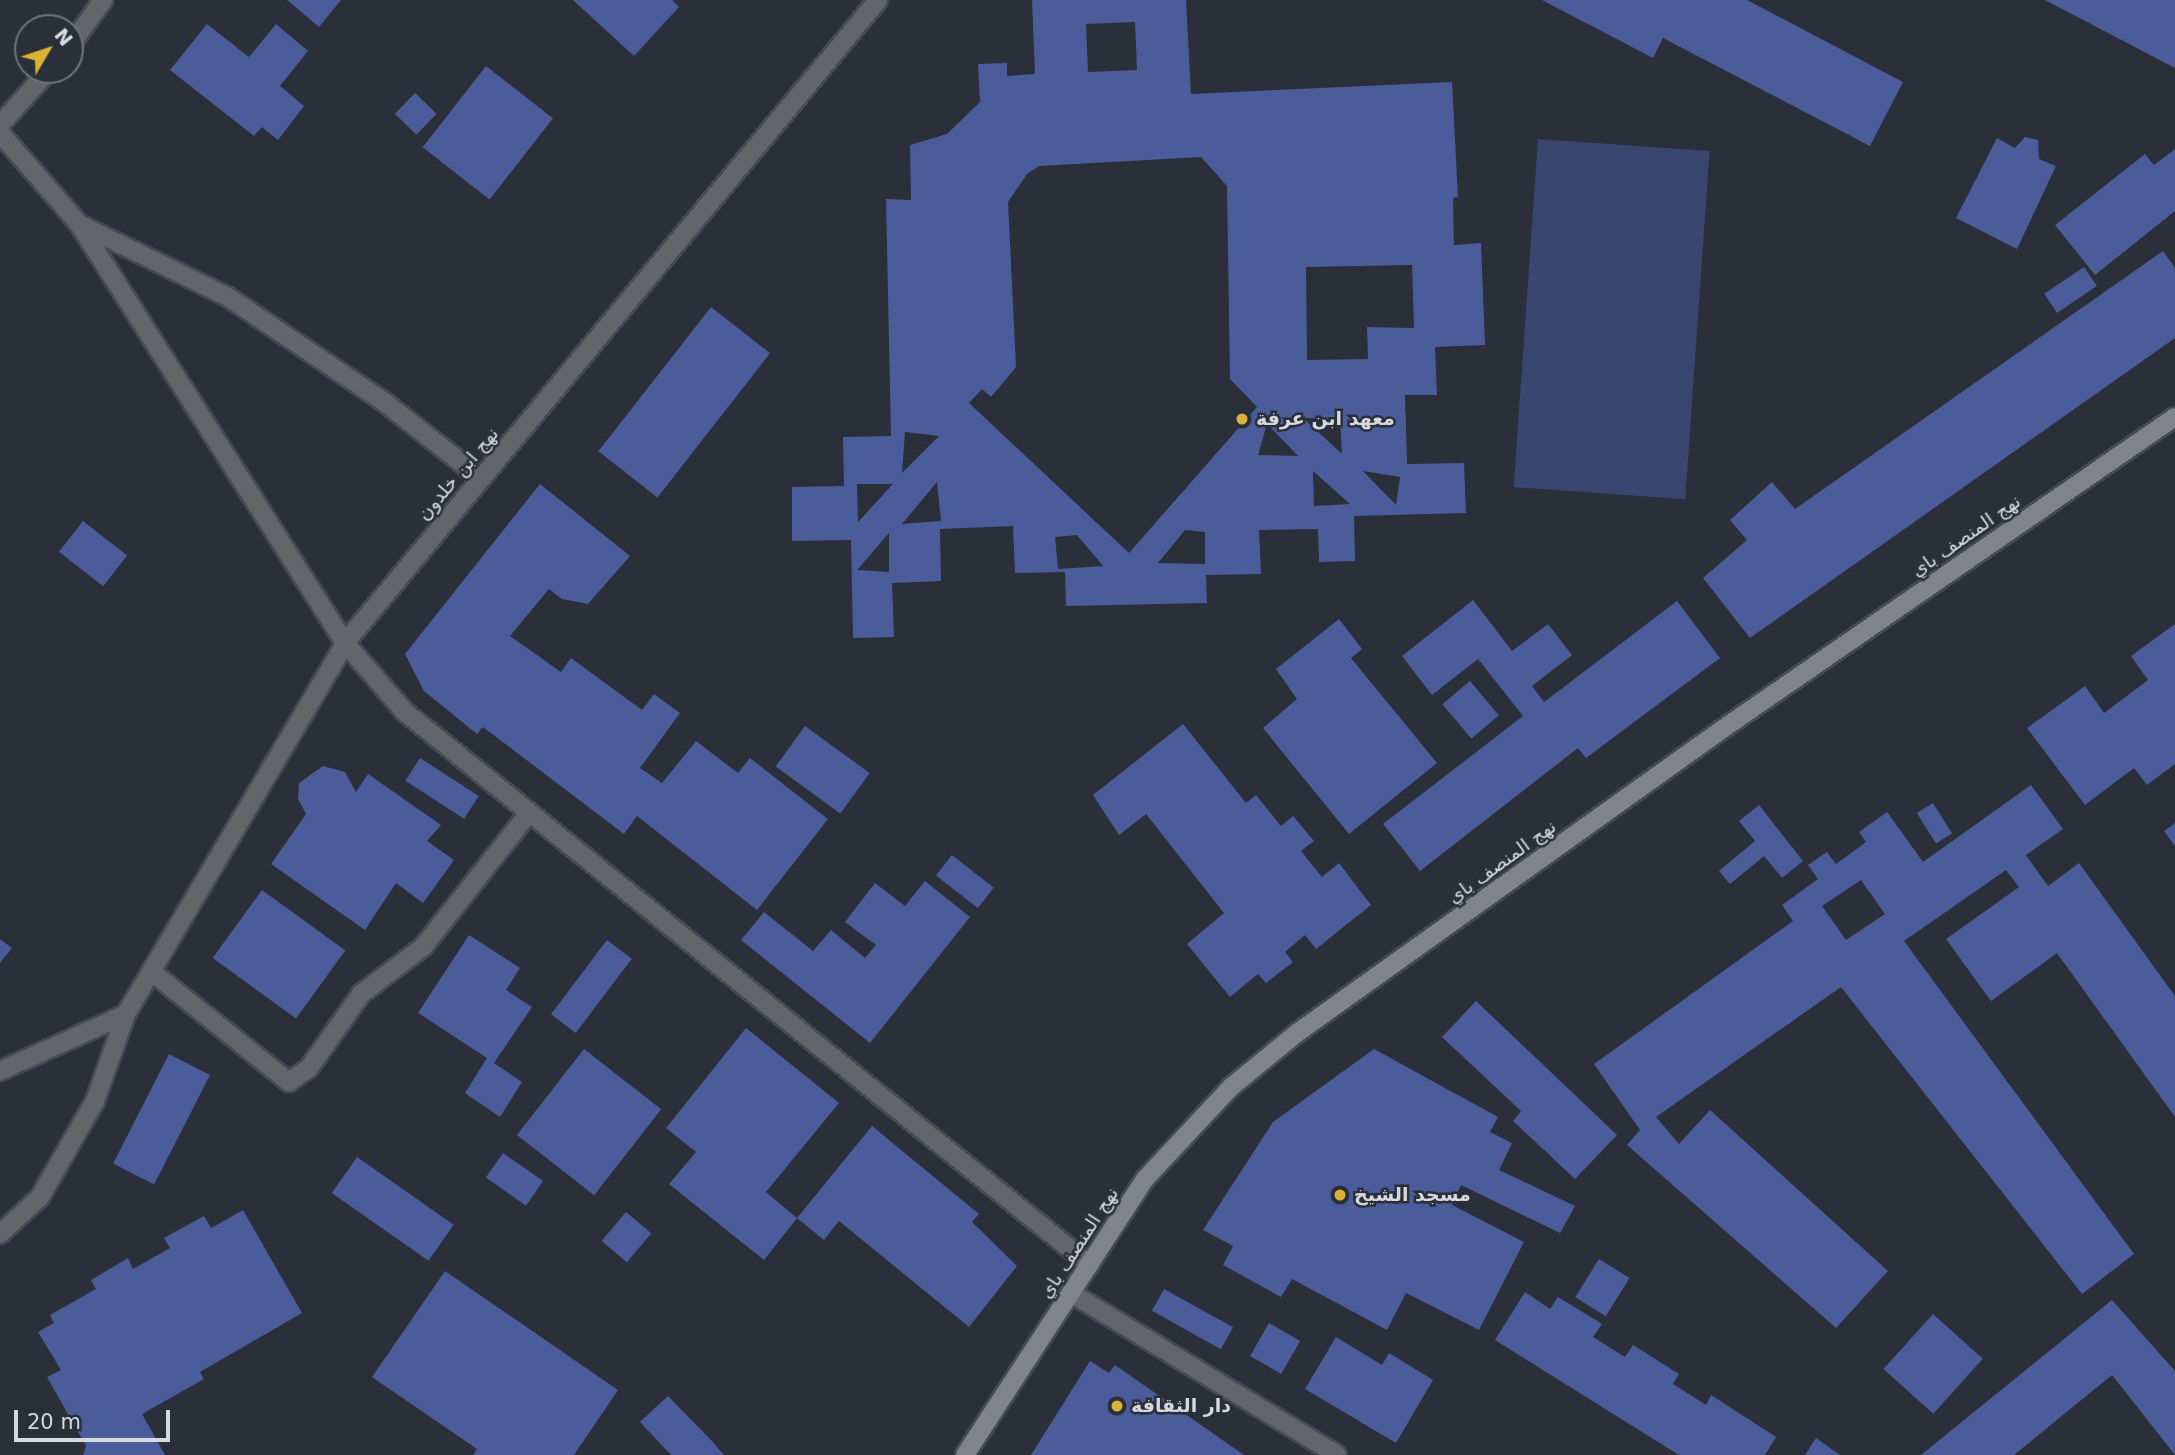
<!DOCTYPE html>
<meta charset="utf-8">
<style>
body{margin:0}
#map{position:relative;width:2175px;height:1455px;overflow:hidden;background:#2b2f39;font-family:"DejaVu Sans",Cairo,sans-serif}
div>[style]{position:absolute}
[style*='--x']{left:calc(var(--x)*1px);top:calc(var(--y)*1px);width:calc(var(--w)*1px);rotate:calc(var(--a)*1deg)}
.green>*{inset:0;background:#39466f;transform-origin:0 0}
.building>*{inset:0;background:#4a5c99;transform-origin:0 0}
.roads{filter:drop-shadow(2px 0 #464a54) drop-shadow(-2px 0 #464a54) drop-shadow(0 2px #464a54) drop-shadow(0 -2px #464a54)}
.minor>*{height:18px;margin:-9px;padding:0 9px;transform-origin:9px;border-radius:9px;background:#63656b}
.tertiary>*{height:18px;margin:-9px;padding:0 9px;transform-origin:9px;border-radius:9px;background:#63656b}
.secondary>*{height:18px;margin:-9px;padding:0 9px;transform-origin:9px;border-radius:9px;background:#80838c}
.dots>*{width:19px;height:19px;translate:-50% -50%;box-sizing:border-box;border:4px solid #2b2f39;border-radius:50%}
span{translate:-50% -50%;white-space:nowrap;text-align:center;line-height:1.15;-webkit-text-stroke:5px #2b2f39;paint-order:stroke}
.poi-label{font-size:19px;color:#d5d8df;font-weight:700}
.left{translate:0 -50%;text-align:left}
.street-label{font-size:19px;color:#d5d8df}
.north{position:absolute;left:14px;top:14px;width:70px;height:70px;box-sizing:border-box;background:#2b2f39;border:2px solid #6f737b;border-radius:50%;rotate:51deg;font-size:19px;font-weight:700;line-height:28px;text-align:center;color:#d5d8df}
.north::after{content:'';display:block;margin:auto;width:24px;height:32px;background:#dbb233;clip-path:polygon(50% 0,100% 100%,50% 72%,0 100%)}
.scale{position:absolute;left:14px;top:1410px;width:156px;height:32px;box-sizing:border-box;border:4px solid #d5d8df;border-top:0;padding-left:9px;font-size:21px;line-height:24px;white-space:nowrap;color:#d5d8df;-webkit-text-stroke:5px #2b2f39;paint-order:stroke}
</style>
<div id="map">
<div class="green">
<i style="left:1538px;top:139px;width:172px;height:349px;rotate:4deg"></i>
</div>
<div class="building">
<i style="clip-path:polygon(287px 0,341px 0,319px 27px)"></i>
<i style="clip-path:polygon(573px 0,672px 0,679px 7px,634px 56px)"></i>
<i style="clip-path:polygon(evenodd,1032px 0,1186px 0,1191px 94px,1452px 82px,1458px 197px,1453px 198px,1454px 245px,1481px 243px,1485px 345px,1435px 347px,1437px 395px,1405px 395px,1407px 464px,1464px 463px,1466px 513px,1354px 516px,1355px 561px,1319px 562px,1318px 529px,1259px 530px,1261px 574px,1206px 575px,1207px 603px,1066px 606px,1065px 572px,1015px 573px,1013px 526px,940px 529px,941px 581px,892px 583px,894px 637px,853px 638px,851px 540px,792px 541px,792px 487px,844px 486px,843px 437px,891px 436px,886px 199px,911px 200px,910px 145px,947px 134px,980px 102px,978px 64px,1007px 63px,1007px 76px,1035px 74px,1032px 0,1135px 22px,1137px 70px,1088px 72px,1086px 24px,1135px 22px,1032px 0,1201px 157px,1227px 186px,1230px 379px,1257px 407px,1129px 553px,969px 403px,982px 389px,991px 397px,1016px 367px,1008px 202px,1027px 174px,1039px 166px,1201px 157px,1032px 0,1412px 265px,1414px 328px,1367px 327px,1368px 359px,1307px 360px,1306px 267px,1412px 265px,1032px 0,1303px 418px,1340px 419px,1342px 454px,1303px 418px,1032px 0,1267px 424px,1298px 456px,1258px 455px,1267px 424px,1032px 0,905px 432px,939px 436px,902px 473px,905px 432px,1032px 0,1313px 471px,1350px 504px,1314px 506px,1313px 471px,1032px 0,1363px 471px,1400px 477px,1396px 505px,1363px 471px,1032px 0,937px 482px,941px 521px,902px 524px,937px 482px,1032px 0,857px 484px,893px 484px,858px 522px,857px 484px,1032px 0,1185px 530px,1205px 532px,1205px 564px,1158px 563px,1185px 530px,1032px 0,889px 533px,889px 572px,857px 570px,889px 533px,1032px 0,1077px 535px,1103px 566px,1058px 569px,1055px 537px,1077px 535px)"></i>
<i style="clip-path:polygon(1542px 0,1747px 0,1903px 82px,1870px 146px,1663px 38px,1653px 58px)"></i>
<i style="clip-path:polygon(2045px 0,2175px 0,2175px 68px)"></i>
<i style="clip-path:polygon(207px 24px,249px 57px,276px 24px,308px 51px,280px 86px,304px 106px,278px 140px,262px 127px,254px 136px,170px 70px)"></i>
<i style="left:486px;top:66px;width:85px;height:103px;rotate:38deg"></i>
<i style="left:415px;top:93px;width:30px;height:29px;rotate:44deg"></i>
<i style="clip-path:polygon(2025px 137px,2038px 140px,2039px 159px,2056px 166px,2017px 249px,1956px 218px,1997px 138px,2015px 148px)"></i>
<i style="clip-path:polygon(2175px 149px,2175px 211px,2095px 275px,2055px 225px,2145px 154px,2154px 165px)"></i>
<i style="clip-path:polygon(2163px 251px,2175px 268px,2175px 338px,1750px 638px,1703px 578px,1747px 540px,1730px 520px,1772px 482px,1795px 509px)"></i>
<i style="left:2084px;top:267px;width:23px;height:48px;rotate:56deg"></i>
<i style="left:711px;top:307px;width:75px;height:183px;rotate:38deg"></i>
<i style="clip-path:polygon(540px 484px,630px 556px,588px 604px,562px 599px,549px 589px,510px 636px,561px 672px,571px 658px,642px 710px,654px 694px,680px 713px,640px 768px,662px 783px,696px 741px,738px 773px,750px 758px,828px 819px,757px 910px,637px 816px,624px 834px,483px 727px,477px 734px,424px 691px,405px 654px)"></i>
<i style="left:83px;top:521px;width:56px;height:39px;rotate:38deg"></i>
<i style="clip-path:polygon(1473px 600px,1512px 651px,1548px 624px,1572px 655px,1532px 686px,1544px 702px,1677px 601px,1720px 658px,1586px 758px,1578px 748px,1420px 871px,1383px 824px,1523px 716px,1478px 659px,1432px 695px,1402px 656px)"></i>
<i style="clip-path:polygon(1339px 619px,1362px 649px,1351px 658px,1437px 763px,1349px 834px,1263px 728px,1297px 699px,1276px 669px)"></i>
<i style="clip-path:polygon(2175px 624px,2175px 764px,2147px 785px,2134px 768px,2085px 805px,2027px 728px,2085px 686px,2104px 713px,2148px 680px,2131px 656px)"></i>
<i style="left:1470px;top:681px;width:45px;height:36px;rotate:50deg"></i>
<i style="clip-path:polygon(1183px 724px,1246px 803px,1256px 795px,1281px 826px,1293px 816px,1314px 841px,1301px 851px,1322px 877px,1339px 863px,1371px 905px,1316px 949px,1305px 935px,1285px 952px,1293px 962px,1266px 983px,1258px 974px,1230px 997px,1187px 944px,1224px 913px,1146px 814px,1119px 835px,1093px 795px)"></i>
<i style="left:805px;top:726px;width:80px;height:50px;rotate:36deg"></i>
<i style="left:420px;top:758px;width:70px;height:27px;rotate:33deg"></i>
<i style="clip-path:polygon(323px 766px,345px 772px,356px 792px,368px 774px,441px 825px,427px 841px,454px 860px,423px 903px,396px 883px,365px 930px,271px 864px,306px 814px,298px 799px,299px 783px)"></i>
<i style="clip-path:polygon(evenodd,2031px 785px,2063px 829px,2026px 855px,2048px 886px,2079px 863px,2175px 996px,2175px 1117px,2057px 953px,1991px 1001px,1946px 939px,2019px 887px,2006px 870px,1904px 941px,2134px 1254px,2082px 1294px,1841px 987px,1656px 1117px,1679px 1144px,1710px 1110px,1888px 1271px,1836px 1328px,1627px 1145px,1640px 1130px,1594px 1064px,1793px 921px,1782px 905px,1818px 879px,1808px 865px,1827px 852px,1836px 864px,1866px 842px,1859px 832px,1887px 812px,1923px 862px,2031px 785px,1861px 880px,1885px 914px,1846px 940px,1822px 906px,1861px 880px)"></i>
<i style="left:1933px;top:803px;width:36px;height:19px;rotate:58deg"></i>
<i style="clip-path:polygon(1759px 805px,1803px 861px,1782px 878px,1764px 856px,1730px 884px,1719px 871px,1755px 841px,1739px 821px)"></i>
<i style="clip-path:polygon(2175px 823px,2175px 846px,2164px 831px)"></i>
<i style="left:952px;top:855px;width:53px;height:26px;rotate:38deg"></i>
<i style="clip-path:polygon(925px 881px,970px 917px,870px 1043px,741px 940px,764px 912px,813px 951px,831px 930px,865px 958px,876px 945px,845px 922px,875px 883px,905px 906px)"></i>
<i style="left:262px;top:890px;width:103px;height:84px;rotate:36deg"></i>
<i style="clip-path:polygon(469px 935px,520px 968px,506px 990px,532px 1007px,494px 1063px,522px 1082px,500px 1117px,465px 1093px,487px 1058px,418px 1013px)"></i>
<i style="clip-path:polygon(0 939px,12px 948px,0 963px)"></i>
<i style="left:607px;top:940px;width:31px;height:93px;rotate:37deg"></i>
<i style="clip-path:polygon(1476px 1001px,1617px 1135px,1575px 1179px,1513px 1121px,1521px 1111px,1442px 1037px)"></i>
<i style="clip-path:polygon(746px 1028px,839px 1103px,766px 1192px,797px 1218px,872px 1126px,979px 1214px,972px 1222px,1017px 1266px,969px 1327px,839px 1221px,824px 1240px,797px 1218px,764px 1260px,669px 1184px,696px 1152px,666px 1128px)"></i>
<i style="left:584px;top:1049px;width:98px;height:109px;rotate:38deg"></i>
<i style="clip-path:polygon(1374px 1049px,1498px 1117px,1490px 1132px,1512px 1143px,1499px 1170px,1575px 1206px,1560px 1233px,1461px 1185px,1452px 1205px,1524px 1242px,1479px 1330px,1406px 1293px,1387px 1330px,1292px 1279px,1281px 1297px,1223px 1265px,1233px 1246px,1203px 1230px,1273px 1122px)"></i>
<i style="left:169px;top:1054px;width:46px;height:123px;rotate:27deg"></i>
<i style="left:503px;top:1153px;width:49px;height:30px;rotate:35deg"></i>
<i style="left:357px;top:1157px;width:118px;height:44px;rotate:35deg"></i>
<i style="clip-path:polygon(243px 1210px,302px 1313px,200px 1372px,204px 1379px,142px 1414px,165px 1455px,83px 1455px,86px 1446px,47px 1377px,61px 1370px,38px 1332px,54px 1323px,50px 1315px,96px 1289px,91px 1280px,128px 1258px,133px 1269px,170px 1248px,164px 1238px,204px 1216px,211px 1228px)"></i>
<i style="left:626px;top:1212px;width:33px;height:38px;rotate:40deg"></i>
<i style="left:1599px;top:1259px;width:36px;height:45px;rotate:32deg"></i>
<i style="clip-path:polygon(445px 1271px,618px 1390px,574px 1455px,473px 1455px,477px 1449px,372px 1377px)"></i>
<i style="left:1164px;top:1289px;width:79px;height:25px;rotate:29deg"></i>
<i style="clip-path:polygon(1525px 1292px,1550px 1309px,1558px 1297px,1602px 1324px,1593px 1337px,1625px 1357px,1633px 1345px,1679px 1374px,1673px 1384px,1706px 1405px,1711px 1395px,1776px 1437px,1765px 1455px,1679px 1455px,1495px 1340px)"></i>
<i style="clip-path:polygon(2112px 1300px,2175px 1371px,2175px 1455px,2112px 1375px,2014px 1455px,1921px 1455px)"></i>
<i style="left:1933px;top:1314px;width:67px;height:74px;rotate:42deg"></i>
<i style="left:1269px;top:1323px;width:36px;height:38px;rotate:30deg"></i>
<i style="clip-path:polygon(1336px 1337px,1382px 1365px,1389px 1353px,1433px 1380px,1396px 1443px,1305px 1389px)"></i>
<i style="clip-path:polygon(1090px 1361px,1109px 1373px,1115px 1365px,1244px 1455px,1031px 1455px)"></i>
<i style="clip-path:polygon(668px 1396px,711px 1440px,724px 1455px,671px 1455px,640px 1422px)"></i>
<i style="clip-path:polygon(1816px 1438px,1840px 1455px,1805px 1455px)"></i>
</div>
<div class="roads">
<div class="minor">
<i style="--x:70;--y:46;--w:57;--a:-54.3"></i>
<i style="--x:0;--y:125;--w:74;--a:-48.3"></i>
<i style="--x:0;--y:133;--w:121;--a:49"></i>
<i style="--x:79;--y:224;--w:496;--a:57.6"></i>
<i style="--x:345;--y:643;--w:91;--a:49"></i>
<i style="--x:405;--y:712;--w:880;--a:38.91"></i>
<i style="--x:79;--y:224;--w:166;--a:26.1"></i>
<i style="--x:228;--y:297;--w:187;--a:33.9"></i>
<i style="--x:383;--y:401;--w:125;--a:38.2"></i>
<i style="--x:152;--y:972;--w:176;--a:38.8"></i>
<i style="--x:289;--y:1082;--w:24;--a:-35"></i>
<i style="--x:309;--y:1068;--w:90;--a:-54.9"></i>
<i style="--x:361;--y:994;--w:78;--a:-37.2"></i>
<i style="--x:423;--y:947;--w:171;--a:-51.7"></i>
<i style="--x:1071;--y:1293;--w:311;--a:31.3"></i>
</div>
<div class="tertiary">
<i style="--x:0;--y:1071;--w:138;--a:-24.3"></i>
<i style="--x:0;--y:1234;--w:54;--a:-42.8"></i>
<i style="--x:40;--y:1197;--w:111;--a:-60.2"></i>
<i style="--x:95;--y:1101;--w:92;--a:-70.4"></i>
<i style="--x:126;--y:1014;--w:431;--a:-59.4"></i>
<i style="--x:345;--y:643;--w:835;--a:-50.34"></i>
</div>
<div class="secondary">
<i style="--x:965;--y:1455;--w:330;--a:-56.9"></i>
<i style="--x:1145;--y:1179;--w:126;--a:-46.9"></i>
<i style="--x:1231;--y:1087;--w:85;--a:-39.3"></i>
<i style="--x:1297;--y:1033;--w:528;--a:-35.53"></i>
<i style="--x:1727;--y:726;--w:544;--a:-34.6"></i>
</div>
</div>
<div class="dots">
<i style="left:1242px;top:419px;background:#dbb233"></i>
<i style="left:1340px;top:1195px;background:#dbb233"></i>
<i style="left:1117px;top:1406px;background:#dbb233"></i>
</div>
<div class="poi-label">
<span class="left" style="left:1256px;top:419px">معهد ابن عرفة</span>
<span class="left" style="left:1354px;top:1195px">مسجد الشيخ</span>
<span class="left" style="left:1131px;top:1406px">دار الثقافة</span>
</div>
<div class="street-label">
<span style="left:458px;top:474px;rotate:-50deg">نهج ابن خلدون</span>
<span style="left:1966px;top:536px;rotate:-35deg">نهج المنصف باي</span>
<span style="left:1502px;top:862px;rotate:-36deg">نهج المنصف باي</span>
<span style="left:1079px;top:1243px;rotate:-57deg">نهج المنصف باي</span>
</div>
<div class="north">N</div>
<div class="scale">20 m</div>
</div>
